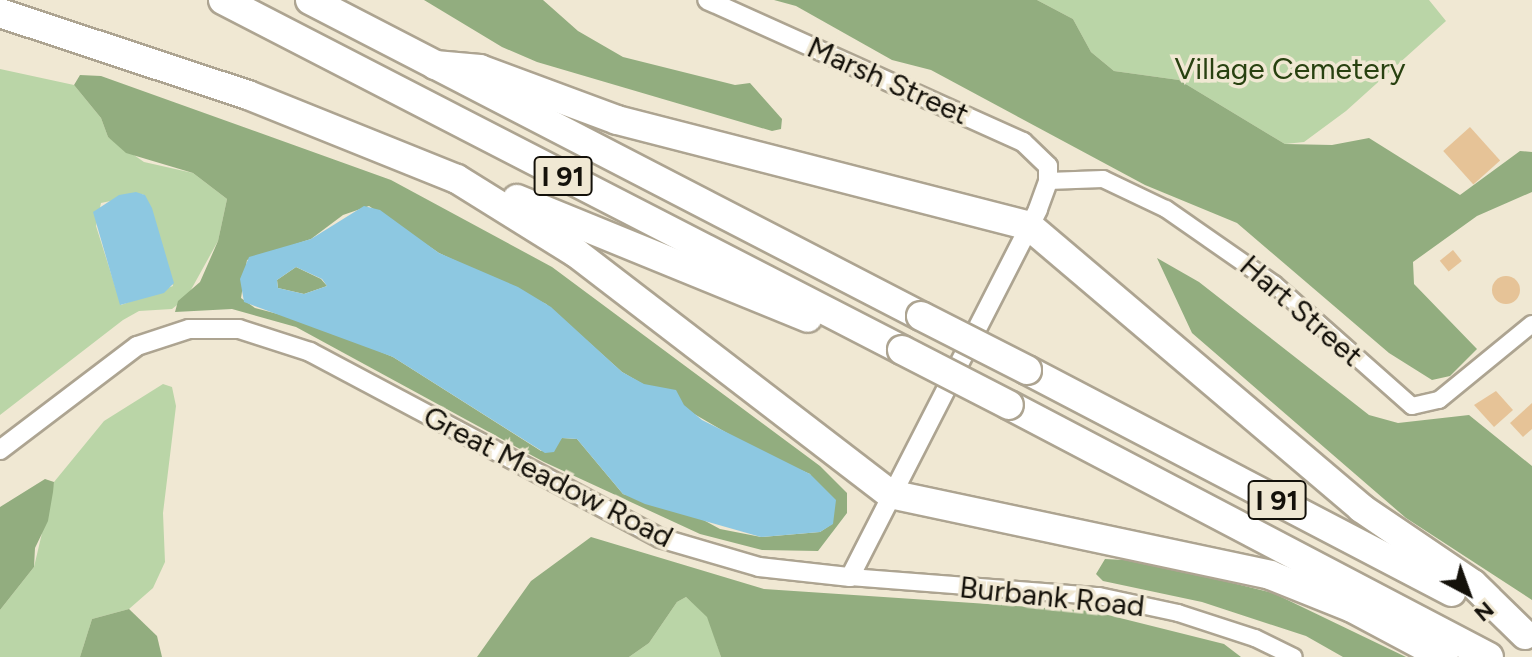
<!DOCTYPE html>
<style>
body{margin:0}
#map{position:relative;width:1532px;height:657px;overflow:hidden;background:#f0e8d3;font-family:Figtree,sans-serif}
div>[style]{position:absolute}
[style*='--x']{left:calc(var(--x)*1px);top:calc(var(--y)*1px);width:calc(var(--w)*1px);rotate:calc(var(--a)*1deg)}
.green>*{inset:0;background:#bad5a7}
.forest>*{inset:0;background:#92ad7f}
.water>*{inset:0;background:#8dc8e1}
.building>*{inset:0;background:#e6c397;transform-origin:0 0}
.round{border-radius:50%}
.roads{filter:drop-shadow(2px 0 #ada491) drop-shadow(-2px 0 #ada491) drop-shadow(0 2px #ada491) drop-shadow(0 -2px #ada491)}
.minor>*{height:16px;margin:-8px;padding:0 8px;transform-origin:8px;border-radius:8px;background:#fff}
.tertiary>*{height:18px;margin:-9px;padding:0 9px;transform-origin:9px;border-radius:9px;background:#fff}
.motorway>*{height:28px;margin:-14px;padding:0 14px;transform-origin:14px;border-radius:14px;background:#fff}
.bridges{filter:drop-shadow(2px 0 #ada491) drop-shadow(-2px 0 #ada491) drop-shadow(0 2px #ada491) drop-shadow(0 -2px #ada491)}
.motorway-bridge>*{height:28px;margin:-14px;padding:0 14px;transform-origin:14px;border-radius:14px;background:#fff}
span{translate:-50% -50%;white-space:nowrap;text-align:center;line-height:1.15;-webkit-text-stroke:7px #f0e8d3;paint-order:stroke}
.shield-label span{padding:2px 6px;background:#f0e8d3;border:2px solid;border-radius:6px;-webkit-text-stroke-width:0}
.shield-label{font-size:28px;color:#14110a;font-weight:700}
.park-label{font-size:30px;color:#284110}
.street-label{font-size:30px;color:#14110a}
.north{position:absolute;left:1428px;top:553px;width:80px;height:80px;-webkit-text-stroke:6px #f0e8d3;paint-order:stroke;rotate:139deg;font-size:22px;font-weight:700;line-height:32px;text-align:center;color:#14110a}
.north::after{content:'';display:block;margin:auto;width:28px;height:36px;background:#14110a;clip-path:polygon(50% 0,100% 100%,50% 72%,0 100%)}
</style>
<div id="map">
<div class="green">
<i style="clip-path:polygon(1037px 0,1429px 0,1446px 21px,1346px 111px,1304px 142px,1285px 144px,1179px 80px,1114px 71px,1091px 52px,1073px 19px)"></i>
<i style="clip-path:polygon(evenodd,0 69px,74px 85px,101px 118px,108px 137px,144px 162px,193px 173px,227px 199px,218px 241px,187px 297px,172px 309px,139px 311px,123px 320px,0 415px,0 69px,143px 194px,173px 286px,121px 305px,96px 226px,101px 203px,143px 194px)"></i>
<i style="clip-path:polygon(163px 384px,172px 387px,176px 406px,163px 513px,165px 562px,153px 588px,129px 609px,92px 619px,80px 657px,0 657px,0 610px,34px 567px,54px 482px,104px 421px)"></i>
<i style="clip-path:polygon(686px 597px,708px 617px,721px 657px,629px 657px,649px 643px,677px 602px)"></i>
</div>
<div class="forest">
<i style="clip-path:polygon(424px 0,543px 0,578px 31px,623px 57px,735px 85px,750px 83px,782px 119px,781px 129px,772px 131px,537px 62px,502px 47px)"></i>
<i style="clip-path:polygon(774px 0,1037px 0,1073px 19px,1091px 52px,1114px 71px,1179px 80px,1285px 144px,1332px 145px,1369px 138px,1460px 195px,1520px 151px,1532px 152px,1532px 192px,1477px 216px,1413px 262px,1414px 284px,1477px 349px,1450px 376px,1432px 380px,1389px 353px,1237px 223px,1145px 185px,931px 70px,892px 60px,796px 6px)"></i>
<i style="clip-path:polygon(evenodd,80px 75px,101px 76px,391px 180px,552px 267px,820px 466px,847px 493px,847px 513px,818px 551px,762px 550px,700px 534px,544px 462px,296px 327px,232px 309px,175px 312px,178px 301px,200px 282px,218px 241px,227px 199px,193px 173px,126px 153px,108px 137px,101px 118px,74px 85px,80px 75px,369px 206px,439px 253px,546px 304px,622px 372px,763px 454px,810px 474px,832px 524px,820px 532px,761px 537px,720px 529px,696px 516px,623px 494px,577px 439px,562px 438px,541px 451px,393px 357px,312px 323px,255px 308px,241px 298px,247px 260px,311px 239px,343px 215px,369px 206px)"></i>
<i style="clip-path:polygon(1157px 258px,1199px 282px,1369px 415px,1398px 423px,1469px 415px,1532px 466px,1532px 600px,1406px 518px,1192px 333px)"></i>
<i style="clip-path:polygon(296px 267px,321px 279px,327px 286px,304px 294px,278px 288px,277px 280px)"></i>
<i style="clip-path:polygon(45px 479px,54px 482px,53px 492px,48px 521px,35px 548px,34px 567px,0 610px,0 507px)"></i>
<i style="clip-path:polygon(591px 537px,764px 589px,1092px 611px,1224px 644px,1241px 657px,721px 657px,707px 617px,686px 597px,677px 602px,649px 643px,629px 657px,477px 657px,531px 581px)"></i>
<i style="clip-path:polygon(1105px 559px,1143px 561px,1273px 593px,1406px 657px,1343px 657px,1306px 636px,1202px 602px,1103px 581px,1096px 574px)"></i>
<i style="clip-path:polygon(129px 609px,157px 636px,162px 657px,80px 657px,92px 619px)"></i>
</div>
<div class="water">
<i style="clip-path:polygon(136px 192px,145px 195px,152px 208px,174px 283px,164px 293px,120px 305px,93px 212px,119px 195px)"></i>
<i style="clip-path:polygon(evenodd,364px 206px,380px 210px,439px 253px,518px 287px,551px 307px,622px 372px,644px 384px,676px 390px,684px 405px,702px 420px,810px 474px,836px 500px,833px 524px,820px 532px,761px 537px,645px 504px,623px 494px,577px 439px,562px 438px,554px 452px,545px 453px,393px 357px,244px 302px,240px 279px,249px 257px,311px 239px,364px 206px,296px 267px,322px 279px,327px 286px,304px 294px,278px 288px,277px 280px,296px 267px)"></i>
</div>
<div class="building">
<i style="left:1470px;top:127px;width:45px;height:36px;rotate:48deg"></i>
<i style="left:1453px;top:250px;width:14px;height:17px;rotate:51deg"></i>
<i class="round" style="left:1492px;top:276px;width:28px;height:28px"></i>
<i style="clip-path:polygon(1496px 391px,1513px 410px,1494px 427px,1474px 405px)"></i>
<i style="clip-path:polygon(1532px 403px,1532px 429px,1523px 437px,1510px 423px)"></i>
</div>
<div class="roads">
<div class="minor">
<i style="--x:1048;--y:181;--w:55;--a:-2.1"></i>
<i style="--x:1103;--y:179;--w:70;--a:25.5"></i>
<i style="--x:1166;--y:209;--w:131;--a:34.8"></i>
<i style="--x:1274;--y:284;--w:184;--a:41.5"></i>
<i style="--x:1412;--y:406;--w:28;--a:-13"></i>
<i style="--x:1439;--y:400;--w:120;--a:-39.3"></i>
<i style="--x:850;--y:577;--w:250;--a:4.4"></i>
<i style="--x:1099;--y:596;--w:81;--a:12.1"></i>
<i style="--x:1178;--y:613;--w:81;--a:18"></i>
<i style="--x:1255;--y:638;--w:43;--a:26"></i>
</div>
<div class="tertiary">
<i style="--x:0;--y:450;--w:172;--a:-37.2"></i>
<i style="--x:137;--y:346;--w:55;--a:-18.1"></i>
<i style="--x:189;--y:329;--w:50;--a:0"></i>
<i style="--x:239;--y:329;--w:75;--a:17.9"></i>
<i style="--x:310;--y:352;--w:396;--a:28"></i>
<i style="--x:660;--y:538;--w:103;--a:16.3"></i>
<i style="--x:759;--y:567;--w:92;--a:6.3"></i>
<i style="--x:850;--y:577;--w:413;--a:-62.9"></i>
<i style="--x:1038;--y:209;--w:30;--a:-70"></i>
<i style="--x:1048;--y:181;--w:15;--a:-90"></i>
<i style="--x:1048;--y:166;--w:35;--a:-136"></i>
<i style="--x:1023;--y:142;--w:346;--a:-155.8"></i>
</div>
<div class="motorway">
<i style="--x:223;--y:0;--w:764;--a:27.27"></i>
<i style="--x:310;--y:0;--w:688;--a:27.35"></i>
<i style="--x:0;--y:13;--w:261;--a:18.3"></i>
<i style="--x:248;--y:95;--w:225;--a:21.9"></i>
<i style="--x:457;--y:179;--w:140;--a:31.9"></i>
<i style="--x:576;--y:253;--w:396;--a:37.5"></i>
<i style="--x:890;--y:494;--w:389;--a:12"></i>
<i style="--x:1270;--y:575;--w:88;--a:21.9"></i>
<i style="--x:1352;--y:608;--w:104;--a:28"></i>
<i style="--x:435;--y:65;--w:45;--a:5.1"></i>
<i style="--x:480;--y:69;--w:146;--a:20.4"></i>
<i style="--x:617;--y:120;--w:425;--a:14.4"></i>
<i style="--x:1029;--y:226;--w:436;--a:40.3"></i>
<i style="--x:1361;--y:508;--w:135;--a:34.2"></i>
<i style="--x:1473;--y:584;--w:73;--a:44.4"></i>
<i style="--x:517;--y:199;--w:314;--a:22.2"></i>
<i style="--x:1027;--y:370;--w:479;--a:27.6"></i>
<i style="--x:1009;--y:405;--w:542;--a:27.7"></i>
</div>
</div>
<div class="bridges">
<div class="motorway-bridge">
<i style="--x:921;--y:316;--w:119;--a:27"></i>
<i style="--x:902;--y:350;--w:120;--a:27.2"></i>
</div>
</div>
<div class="shield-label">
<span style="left:563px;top:176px">I 91</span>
<span style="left:1277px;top:500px">I 91</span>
</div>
<div class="park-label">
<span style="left:1290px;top:69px">Village Cemetery</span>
</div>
<div class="street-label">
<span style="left:888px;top:81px;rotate:24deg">Marsh Street</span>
<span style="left:1301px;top:311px;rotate:41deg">Hart Street</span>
<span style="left:548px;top:477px;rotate:27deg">Great Meadow Road</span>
<span style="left:1052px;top:597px;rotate:6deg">Burbank Road</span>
</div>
<div class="north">N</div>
</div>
